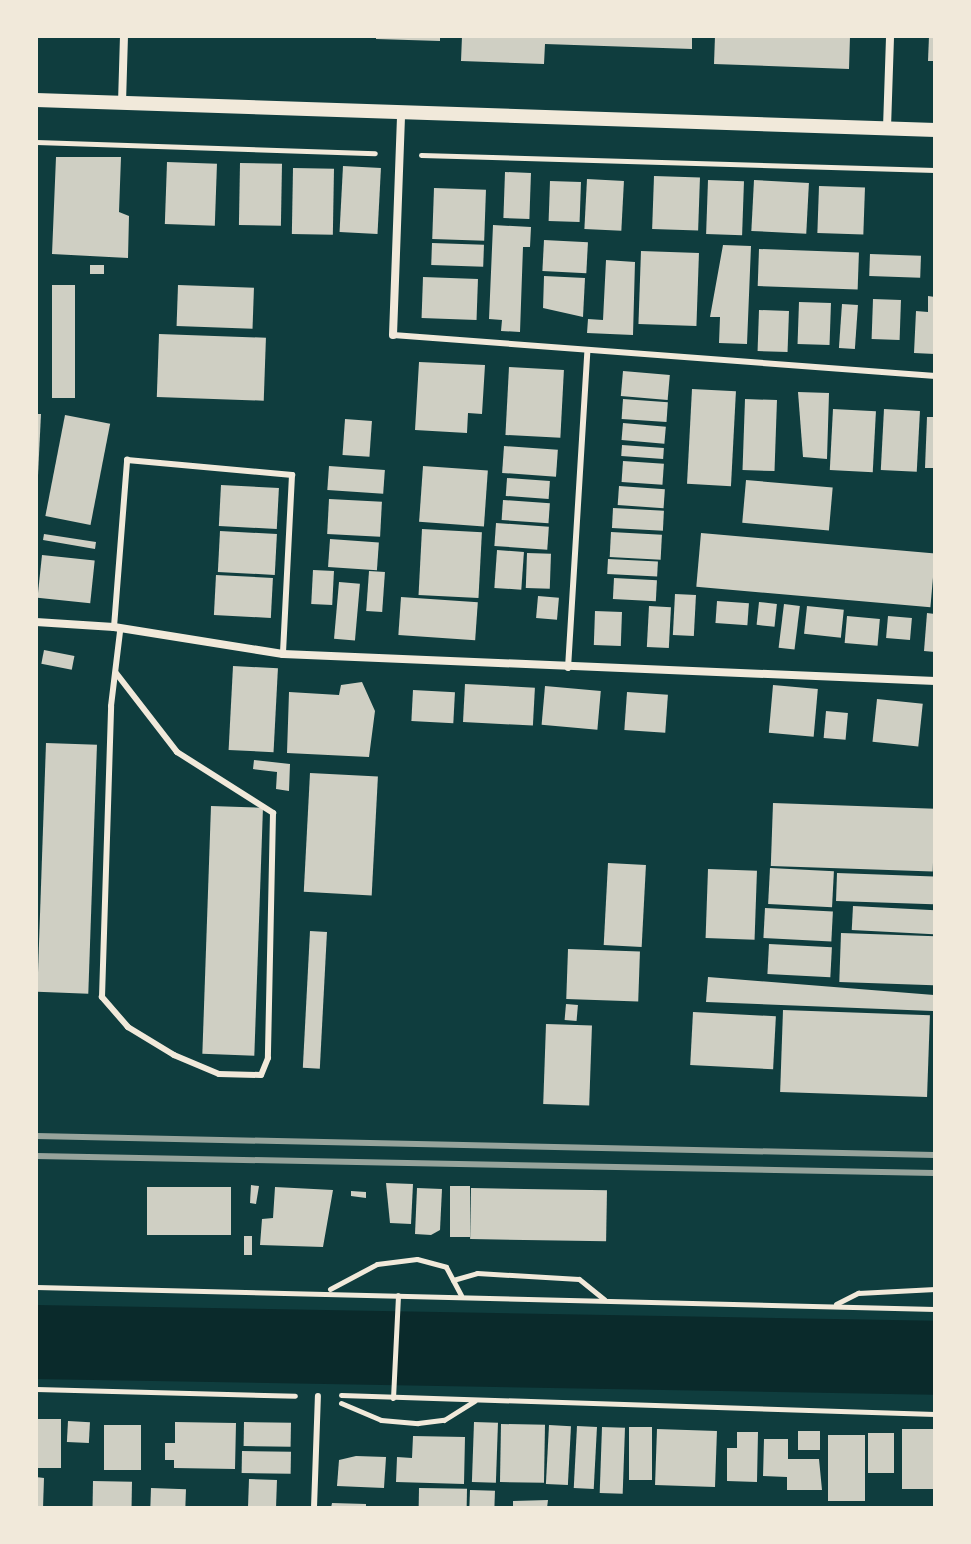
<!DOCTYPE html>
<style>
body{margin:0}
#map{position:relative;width:971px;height:1544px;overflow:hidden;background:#0f3d3e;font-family:Spectral,serif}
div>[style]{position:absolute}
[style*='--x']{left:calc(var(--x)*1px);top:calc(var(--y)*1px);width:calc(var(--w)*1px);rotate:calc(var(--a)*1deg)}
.water>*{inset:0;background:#0a2a2b;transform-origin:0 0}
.building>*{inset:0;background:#cfcfc3;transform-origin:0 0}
.path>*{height:5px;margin:-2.5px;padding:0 2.5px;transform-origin:2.5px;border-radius:2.5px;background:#f1e9da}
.service>*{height:6px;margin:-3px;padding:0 3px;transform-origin:3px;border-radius:3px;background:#f1e9da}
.minor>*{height:8px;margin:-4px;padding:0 4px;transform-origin:4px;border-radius:4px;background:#f1e9da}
.tertiary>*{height:14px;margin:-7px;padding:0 7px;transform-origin:7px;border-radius:7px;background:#f1e9da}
.rail>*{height:6px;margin:-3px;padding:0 3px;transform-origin:3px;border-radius:3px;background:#97a49c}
span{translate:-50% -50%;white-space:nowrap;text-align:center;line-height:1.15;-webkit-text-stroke:6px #f1e9da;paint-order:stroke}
.frame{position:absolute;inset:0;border:38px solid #f1e9da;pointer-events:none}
</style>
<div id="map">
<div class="water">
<i style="left:36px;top:1305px;width:899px;height:74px;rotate:1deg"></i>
</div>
<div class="building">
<i style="clip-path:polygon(376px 36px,440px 36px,440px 41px,376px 39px)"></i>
<i style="clip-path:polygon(462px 36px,692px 36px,692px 49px,545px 44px,544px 64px,461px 61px)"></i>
<i style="clip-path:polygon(715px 36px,850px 36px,849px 69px,714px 64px)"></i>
<i style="clip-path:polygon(929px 36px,935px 36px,935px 61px,928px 61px)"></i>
<i style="clip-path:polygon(56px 157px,121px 157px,119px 212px,129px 216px,128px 258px,52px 254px)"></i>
<i style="left:167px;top:162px;width:50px;height:62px;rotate:2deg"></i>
<i style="left:240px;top:163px;width:42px;height:62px;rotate:1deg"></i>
<i style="left:343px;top:166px;width:38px;height:66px;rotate:3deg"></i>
<i style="left:293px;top:168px;width:41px;height:66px;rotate:1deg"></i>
<i style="left:505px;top:172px;width:26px;height:46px;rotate:2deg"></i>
<i style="left:654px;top:176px;width:46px;height:53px;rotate:2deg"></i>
<i style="left:587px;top:179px;width:37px;height:50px;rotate:3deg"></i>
<i style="left:708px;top:180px;width:36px;height:54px;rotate:2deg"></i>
<i style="left:754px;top:180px;width:55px;height:51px;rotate:3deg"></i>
<i style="left:550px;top:181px;width:31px;height:40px;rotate:2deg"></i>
<i style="left:819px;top:186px;width:46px;height:47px;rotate:2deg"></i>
<i style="left:434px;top:188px;width:52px;height:51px;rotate:2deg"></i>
<i style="clip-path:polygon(493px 225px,531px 227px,530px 247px,523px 247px,520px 332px,501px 331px,502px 320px,489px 319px)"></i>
<i style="left:544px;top:240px;width:44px;height:31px;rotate:3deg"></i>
<i style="left:432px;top:243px;width:52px;height:22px;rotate:2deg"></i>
<i style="clip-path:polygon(723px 245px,751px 246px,747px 344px,719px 343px,720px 317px,710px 317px)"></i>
<i style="left:759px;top:249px;width:100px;height:37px;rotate:2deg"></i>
<i style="left:641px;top:251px;width:58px;height:73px;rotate:2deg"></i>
<i style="left:870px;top:254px;width:51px;height:22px;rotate:2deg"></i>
<i style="clip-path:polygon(606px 260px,635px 262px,633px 335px,587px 333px,588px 319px,603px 320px)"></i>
<i style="left:90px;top:265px;width:14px;height:9px"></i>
<i style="clip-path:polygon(544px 276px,585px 278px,583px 317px,543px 308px)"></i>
<i style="left:423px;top:277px;width:55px;height:41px;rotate:2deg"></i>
<i style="left:52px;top:285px;width:23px;height:113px"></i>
<i style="left:178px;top:285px;width:76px;height:41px;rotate:2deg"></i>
<i style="clip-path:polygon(928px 296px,935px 297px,935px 354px,914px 353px,916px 311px,928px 312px)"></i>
<i style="left:873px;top:299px;width:28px;height:40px;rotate:2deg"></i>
<i style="left:799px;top:302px;width:32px;height:42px;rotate:2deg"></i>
<i style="left:842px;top:304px;width:16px;height:44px;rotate:4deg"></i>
<i style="left:759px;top:310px;width:30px;height:41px;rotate:2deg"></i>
<i style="left:159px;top:334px;width:107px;height:63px;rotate:2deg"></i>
<i style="clip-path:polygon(419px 362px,485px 365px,482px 414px,468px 413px,467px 433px,415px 430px)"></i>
<i style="left:509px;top:367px;width:55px;height:68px;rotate:3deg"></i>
<i style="left:623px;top:371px;width:47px;height:25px;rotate:5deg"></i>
<i style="left:692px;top:389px;width:44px;height:95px;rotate:3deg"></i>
<i style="clip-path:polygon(798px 392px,829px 393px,827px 459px,803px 457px)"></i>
<i style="left:623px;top:399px;width:45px;height:20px;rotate:4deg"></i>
<i style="left:745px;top:399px;width:32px;height:71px;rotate:2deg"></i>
<i style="left:833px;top:409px;width:43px;height:61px;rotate:3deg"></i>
<i style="left:884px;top:409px;width:36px;height:61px;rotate:3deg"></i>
<i style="clip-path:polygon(36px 414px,41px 414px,38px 475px,36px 475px)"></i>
<i style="left:65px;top:415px;width:46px;height:103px;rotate:11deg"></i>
<i style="clip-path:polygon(927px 417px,935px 417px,935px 468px,925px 468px)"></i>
<i style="left:345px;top:419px;width:27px;height:36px;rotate:4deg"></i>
<i style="left:623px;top:423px;width:43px;height:17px;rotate:5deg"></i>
<i style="left:622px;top:445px;width:42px;height:11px;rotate:4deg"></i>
<i style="left:504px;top:446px;width:54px;height:27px;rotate:4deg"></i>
<i style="left:623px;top:461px;width:41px;height:21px;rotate:4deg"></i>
<i style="left:329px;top:466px;width:56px;height:24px;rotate:4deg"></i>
<i style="left:423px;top:466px;width:65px;height:56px;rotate:4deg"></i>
<i style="left:507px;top:478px;width:43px;height:18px;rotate:4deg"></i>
<i style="left:746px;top:480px;width:87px;height:43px;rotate:5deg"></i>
<i style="left:221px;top:485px;width:58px;height:41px;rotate:3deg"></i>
<i style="left:619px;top:486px;width:46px;height:19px;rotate:4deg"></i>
<i style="left:329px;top:499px;width:53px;height:35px;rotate:3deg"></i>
<i style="left:503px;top:500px;width:47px;height:20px;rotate:4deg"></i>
<i style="left:613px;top:508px;width:51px;height:20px;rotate:3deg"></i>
<i style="left:496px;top:523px;width:53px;height:23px;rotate:4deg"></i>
<i style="left:422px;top:529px;width:60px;height:66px;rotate:3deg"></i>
<i style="left:220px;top:531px;width:57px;height:41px;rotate:3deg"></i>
<i style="left:611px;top:532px;width:51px;height:25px;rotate:3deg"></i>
<i style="left:701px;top:533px;width:235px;height:54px;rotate:5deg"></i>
<i style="clip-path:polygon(44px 534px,96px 542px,95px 549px,43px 540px)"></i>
<i style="left:330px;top:539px;width:49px;height:28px;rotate:4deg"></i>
<i style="left:497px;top:550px;width:27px;height:38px;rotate:4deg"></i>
<i style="left:527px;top:553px;width:24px;height:35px;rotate:2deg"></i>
<i style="left:42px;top:555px;width:53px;height:43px;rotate:6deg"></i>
<i style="left:608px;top:559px;width:50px;height:15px;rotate:3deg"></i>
<i style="left:313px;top:570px;width:21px;height:34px;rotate:3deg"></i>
<i style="left:369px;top:571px;width:16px;height:40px;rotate:4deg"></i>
<i style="left:216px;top:575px;width:57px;height:40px;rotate:3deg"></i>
<i style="left:614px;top:578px;width:43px;height:21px;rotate:3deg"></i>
<i style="left:339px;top:582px;width:21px;height:57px;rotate:5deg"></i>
<i style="left:675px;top:594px;width:21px;height:41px;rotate:3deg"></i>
<i style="left:538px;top:596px;width:21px;height:22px;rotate:5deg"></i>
<i style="left:401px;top:597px;width:77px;height:38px;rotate:4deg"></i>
<i style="left:717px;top:601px;width:32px;height:22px;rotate:4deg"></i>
<i style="left:759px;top:602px;width:18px;height:23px;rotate:6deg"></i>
<i style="left:784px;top:604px;width:16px;height:44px;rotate:7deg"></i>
<i style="left:649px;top:606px;width:22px;height:41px;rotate:3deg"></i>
<i style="left:807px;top:606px;width:37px;height:28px;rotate:6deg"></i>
<i style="left:595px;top:611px;width:27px;height:34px;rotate:2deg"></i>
<i style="clip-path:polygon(927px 613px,935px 614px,935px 652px,924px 651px)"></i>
<i style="left:847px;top:616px;width:33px;height:27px;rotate:5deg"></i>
<i style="left:888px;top:616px;width:24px;height:22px;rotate:5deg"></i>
<i style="left:44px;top:650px;width:31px;height:14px;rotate:11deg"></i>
<i style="left:233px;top:666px;width:45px;height:84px;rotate:3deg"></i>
<i style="clip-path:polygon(362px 682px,375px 711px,369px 757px,287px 753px,289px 692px,339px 695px,341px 685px)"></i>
<i style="left:465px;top:684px;width:70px;height:38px;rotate:3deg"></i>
<i style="left:773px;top:685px;width:45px;height:48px;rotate:5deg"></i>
<i style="left:545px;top:686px;width:56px;height:39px;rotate:5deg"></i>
<i style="left:413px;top:690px;width:42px;height:31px;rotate:3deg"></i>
<i style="left:627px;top:692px;width:41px;height:38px;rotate:4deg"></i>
<i style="left:877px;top:699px;width:46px;height:43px;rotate:6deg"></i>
<i style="left:826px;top:711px;width:22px;height:27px;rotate:5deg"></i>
<i style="left:46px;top:743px;width:51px;height:249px;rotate:2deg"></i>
<i style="clip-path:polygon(254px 760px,290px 764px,289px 791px,276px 789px,277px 772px,253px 769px)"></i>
<i style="left:310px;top:773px;width:68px;height:119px;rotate:3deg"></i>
<i style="left:773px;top:803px;width:162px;height:63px;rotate:2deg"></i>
<i style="left:211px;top:806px;width:52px;height:248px;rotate:2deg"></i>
<i style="left:608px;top:863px;width:38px;height:82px;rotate:3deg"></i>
<i style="left:770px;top:868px;width:64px;height:36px;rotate:3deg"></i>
<i style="left:708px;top:869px;width:49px;height:69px;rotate:2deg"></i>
<i style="left:837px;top:873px;width:97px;height:28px;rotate:2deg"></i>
<i style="left:853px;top:906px;width:82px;height:24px;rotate:3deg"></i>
<i style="left:765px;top:908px;width:68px;height:30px;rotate:3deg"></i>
<i style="left:310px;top:931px;width:17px;height:137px;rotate:3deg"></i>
<i style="left:841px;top:933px;width:94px;height:49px;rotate:2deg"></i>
<i style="left:769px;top:944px;width:63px;height:30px;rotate:3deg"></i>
<i style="left:568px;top:949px;width:72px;height:50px;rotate:2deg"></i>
<i style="clip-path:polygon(708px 977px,934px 995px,933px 1011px,706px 1002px)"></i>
<i style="left:566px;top:1004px;width:12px;height:16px;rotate:5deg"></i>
<i style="left:783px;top:1010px;width:147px;height:82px;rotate:2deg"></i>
<i style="left:693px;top:1012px;width:83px;height:53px;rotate:3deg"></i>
<i style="left:546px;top:1024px;width:46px;height:80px;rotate:2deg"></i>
<i style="clip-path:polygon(386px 1183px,413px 1184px,411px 1224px,390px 1223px)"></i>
<i style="clip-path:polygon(251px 1185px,259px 1186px,256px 1204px,250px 1203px)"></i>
<i style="left:450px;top:1186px;width:20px;height:51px"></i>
<i style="left:231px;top:1187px;width:48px;height:84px;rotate:90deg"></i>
<i style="clip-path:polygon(275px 1187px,333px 1190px,323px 1247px,260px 1245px,262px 1219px,273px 1218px)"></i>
<i style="clip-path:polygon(417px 1188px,442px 1189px,440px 1230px,431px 1235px,415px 1234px)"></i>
<i style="left:471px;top:1188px;width:136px;height:51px;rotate:1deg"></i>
<i style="clip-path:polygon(351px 1191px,366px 1192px,366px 1198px,351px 1196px)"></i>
<i style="left:244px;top:1236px;width:8px;height:19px"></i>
<i style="left:36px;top:1419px;width:25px;height:49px"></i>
<i style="left:68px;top:1421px;width:22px;height:21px;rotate:3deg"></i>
<i style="clip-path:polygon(175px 1422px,236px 1423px,235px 1469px,174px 1468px,174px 1460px,165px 1460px,165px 1443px,175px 1443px)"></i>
<i style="left:244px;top:1422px;width:47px;height:24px;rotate:1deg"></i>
<i style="left:474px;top:1422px;width:24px;height:60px;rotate:2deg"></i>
<i style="left:501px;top:1424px;width:44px;height:58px;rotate:1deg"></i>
<i style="left:104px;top:1425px;width:37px;height:45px"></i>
<i style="left:549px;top:1425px;width:22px;height:59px;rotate:3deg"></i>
<i style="left:577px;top:1426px;width:20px;height:62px;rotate:3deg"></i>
<i style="left:602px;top:1427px;width:23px;height:66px;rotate:2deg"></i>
<i style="left:629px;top:1427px;width:23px;height:53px"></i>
<i style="left:657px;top:1429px;width:60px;height:56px;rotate:2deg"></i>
<i style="left:902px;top:1429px;width:33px;height:60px"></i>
<i style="left:798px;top:1431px;width:22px;height:19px"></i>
<i style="clip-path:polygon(737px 1432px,758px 1432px,757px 1482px,727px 1481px,727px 1448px,737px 1448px)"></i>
<i style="left:868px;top:1433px;width:26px;height:40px"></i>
<i style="left:828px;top:1435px;width:37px;height:66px"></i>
<i style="clip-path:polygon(413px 1436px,465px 1437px,464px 1484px,396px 1482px,397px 1457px,412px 1458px)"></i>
<i style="clip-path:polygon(764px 1439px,788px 1439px,788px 1459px,819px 1459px,822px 1490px,787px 1490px,787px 1477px,763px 1476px)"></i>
<i style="left:242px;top:1451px;width:49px;height:22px;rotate:1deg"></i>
<i style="clip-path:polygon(356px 1456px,386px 1457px,384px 1488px,337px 1486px,339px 1460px)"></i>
<i style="clip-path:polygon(36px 1477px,44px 1478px,43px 1508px,36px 1508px)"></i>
<i style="left:249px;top:1479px;width:28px;height:29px;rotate:2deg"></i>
<i style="left:93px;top:1481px;width:39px;height:27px;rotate:1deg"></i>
<i style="left:151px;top:1488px;width:35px;height:20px;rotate:2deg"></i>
<i style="left:419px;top:1488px;width:48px;height:20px;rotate:1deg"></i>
<i style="left:470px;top:1490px;width:25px;height:18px;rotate:2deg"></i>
<i style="clip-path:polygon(548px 1500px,547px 1508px,513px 1508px,513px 1501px)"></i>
<i style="clip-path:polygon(332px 1503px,366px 1504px,366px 1508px,331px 1508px)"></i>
</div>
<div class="path">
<i style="--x:36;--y:142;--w:339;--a:1.9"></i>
<i style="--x:421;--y:155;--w:514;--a:1.67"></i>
<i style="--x:453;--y:1280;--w:25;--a:-16"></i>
<i style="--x:477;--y:1273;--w:102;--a:3.4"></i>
<i style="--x:579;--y:1279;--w:33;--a:39"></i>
<i style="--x:36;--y:1287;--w:899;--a:1.4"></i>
<i style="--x:330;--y:1289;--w:53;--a:-28"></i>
<i style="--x:377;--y:1264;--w:40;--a:-7.1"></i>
<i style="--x:417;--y:1259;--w:30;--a:15"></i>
<i style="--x:446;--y:1267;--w:32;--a:62"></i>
<i style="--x:836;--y:1304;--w:25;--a:-27"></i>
<i style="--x:858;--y:1293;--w:77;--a:-3"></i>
<i style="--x:36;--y:1389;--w:259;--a:1.5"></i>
<i style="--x:341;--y:1395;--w:594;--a:1.83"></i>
<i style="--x:393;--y:1398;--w:103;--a:-87.2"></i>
<i style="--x:341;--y:1403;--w:43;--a:23"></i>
<i style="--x:381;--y:1420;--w:37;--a:5"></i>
<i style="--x:418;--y:1423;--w:26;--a:-7"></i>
<i style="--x:444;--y:1420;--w:36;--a:-32"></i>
</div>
<div class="service">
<i style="--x:393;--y:335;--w:544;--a:4.33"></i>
<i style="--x:114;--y:627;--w:168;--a:-85.5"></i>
<i style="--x:127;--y:460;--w:166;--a:5.2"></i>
<i style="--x:292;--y:475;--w:179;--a:92.9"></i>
<i style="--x:568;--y:668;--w:316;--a:-86.5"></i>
<i style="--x:116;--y:673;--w:100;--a:52.3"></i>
<i style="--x:177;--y:752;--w:114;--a:32.4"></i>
<i style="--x:273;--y:813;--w:245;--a:91.2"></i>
<i style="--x:268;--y:1058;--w:18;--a:112"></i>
<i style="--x:261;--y:1075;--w:42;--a:-178.6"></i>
<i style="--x:219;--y:1074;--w:49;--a:-157.1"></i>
<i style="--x:174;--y:1055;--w:54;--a:-148.7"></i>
<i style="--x:128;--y:1027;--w:40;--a:-131"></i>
<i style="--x:102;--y:997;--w:291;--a:-88.2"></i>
<i style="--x:111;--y:706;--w:75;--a:-83.1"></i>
<i style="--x:314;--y:1508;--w:112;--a:-88"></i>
</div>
<div class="minor">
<i style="--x:122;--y:103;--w:67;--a:-88.3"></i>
<i style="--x:887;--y:128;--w:92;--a:-88.1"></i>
<i style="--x:393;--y:335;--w:222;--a:-87.9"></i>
<i style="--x:36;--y:622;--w:78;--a:3.7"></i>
<i style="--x:114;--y:627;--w:171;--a:9.1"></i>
<i style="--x:283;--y:654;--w:653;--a:2.37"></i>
</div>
<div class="tertiary">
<i style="--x:36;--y:100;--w:900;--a:1.91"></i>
</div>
<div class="rail">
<i style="--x:36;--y:1136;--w:899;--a:1.21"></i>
<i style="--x:36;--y:1156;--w:899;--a:1.08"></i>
</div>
<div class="frame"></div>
</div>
